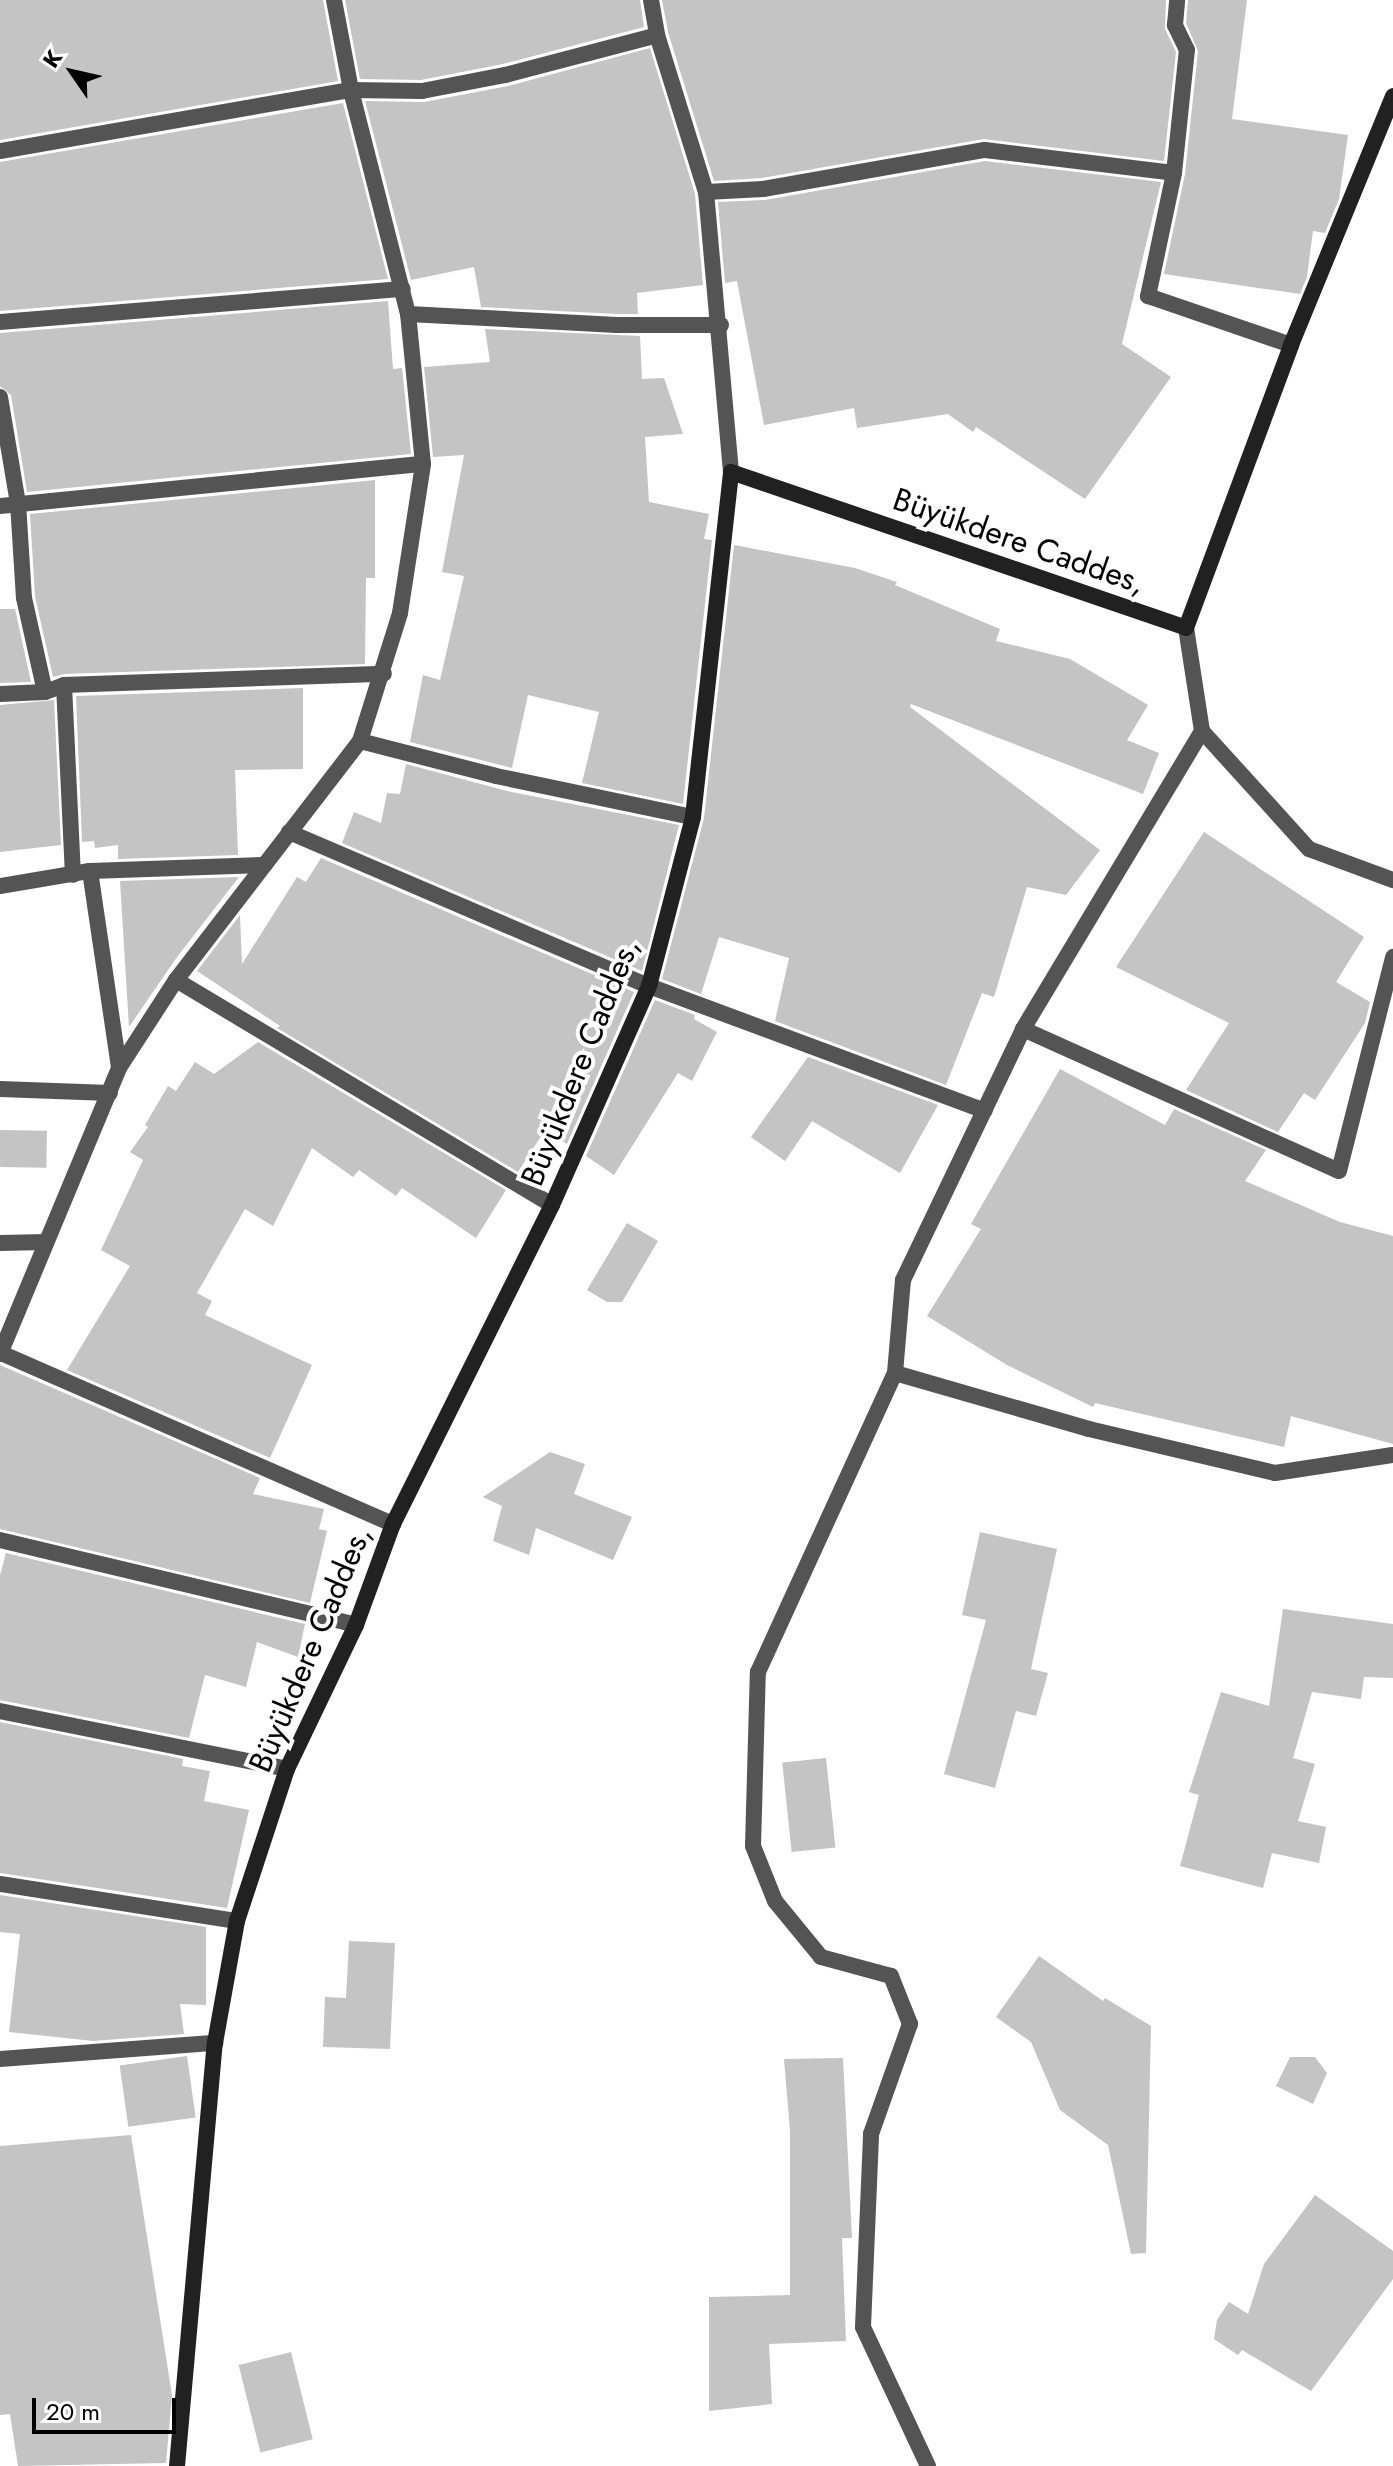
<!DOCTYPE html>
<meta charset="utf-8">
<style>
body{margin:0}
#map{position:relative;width:1393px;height:2466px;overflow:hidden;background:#fff;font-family:Jost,sans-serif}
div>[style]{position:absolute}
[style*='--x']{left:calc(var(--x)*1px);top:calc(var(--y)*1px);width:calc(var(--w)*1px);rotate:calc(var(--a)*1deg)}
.building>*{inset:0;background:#c4c4c4;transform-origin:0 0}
.street>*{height:16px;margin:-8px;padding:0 8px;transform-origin:8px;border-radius:8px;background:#545454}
.secondary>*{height:16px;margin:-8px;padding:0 8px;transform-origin:8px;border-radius:8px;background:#212121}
span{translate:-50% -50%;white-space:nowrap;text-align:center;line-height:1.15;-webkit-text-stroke:8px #fff;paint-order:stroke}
.street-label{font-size:32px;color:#000}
.north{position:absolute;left:32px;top:32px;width:80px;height:80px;-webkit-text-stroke:6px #fff;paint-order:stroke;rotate:304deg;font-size:22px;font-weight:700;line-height:32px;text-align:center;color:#000}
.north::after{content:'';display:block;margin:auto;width:28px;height:36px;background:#000;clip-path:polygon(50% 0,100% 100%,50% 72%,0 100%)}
.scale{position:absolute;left:32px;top:2398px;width:144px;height:36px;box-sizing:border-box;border:4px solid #000;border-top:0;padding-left:10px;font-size:24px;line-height:28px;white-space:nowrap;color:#000;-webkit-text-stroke:6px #fff;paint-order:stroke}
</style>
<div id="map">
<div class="building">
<i style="clip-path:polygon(0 0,323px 0,338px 81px,0 140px)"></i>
<i style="clip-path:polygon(345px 0,640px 0,644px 27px,503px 64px,421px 80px,360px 79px)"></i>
<i style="clip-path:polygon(662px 0,1166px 0,1165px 29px,1176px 52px,1164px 161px,984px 139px,762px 178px,714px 181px,668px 32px)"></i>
<i style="clip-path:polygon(1188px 0,1247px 0,1232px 119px,1348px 135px,1339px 199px,1325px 233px,1313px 231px,1307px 277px,1300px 294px,1164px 274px,1185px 174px,1198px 51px,1186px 23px)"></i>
<i style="clip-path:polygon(650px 48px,695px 194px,703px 285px,637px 293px,638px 314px,617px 314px,481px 307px,474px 267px,411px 280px,365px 101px,424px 102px,508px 86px)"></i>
<i style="clip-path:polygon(343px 103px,388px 279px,0 311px,0 162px)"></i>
<i style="clip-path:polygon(985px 161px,1161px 182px,1122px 344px,1171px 377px,1085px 499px,976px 427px,973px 432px,948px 414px,857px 428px,854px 408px,764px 425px,737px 281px,725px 283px,718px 202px,765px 200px)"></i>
<i style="clip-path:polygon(388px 301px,393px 369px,402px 368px,411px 454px,27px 492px,11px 395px,0 386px,0 333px)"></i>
<i style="clip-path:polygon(485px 329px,640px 336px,642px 379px,664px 378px,683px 434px,645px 437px,649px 502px,709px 514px,704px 539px,712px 540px,683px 804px,582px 783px,599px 712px,528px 695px,512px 768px,410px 742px,423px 675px,440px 680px,464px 576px,442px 572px,464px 455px,433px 457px,424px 367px,490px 362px)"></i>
<i style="clip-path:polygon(375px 480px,375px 578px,366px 578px,365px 664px,64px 674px,53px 677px,35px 596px,30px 514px)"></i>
<i style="clip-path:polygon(734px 545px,855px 568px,897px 582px,895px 585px,1000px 629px,996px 641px,1070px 659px,1148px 705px,1127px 740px,1159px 753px,1143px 794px,911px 704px,910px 707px,1100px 850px,1066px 895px,1027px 887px,994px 997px,982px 993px,946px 1085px,775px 1021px,789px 958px,719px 937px,701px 994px,662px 979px,704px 818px)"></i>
<i style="clip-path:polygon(0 609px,15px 609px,31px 682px,0 683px)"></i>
<i style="clip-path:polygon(303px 688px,303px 769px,235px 770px,238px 855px,118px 859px,118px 845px,95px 848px,94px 841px,82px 842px,76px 696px)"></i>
<i style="clip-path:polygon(54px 700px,61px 845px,0 852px,0 705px)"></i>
<i style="clip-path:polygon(406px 764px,507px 791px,679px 825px,642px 971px,342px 843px,354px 812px,381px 823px,387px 793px,400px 794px)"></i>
<i style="clip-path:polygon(1204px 832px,1364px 937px,1336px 982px,1370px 1002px,1365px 1023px,1315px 1100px,1304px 1093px,1278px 1132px,1186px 1090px,1229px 1023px,1116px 967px)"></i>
<i style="clip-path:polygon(321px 858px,634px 992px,567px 1144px,545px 1130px,518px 1172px,277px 1028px,280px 1026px,197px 971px,240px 915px,242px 964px,297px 877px,306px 882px)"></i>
<i style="clip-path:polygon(239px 877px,177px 957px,129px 1027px,120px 881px)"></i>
<i style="clip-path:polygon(655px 1000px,695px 1015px,694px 1019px,717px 1032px,692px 1081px,678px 1073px,614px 1175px,586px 1156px)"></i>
<i style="clip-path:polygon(258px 1042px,506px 1190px,476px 1238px,402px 1188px,396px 1196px,359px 1170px,353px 1177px,312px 1148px,273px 1226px,245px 1209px,197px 1293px,212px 1301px,205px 1315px,312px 1365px,270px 1458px,67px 1370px,130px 1266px,101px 1250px,143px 1160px,130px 1152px,148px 1127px,145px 1125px,168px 1086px,176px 1091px,195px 1062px,214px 1074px)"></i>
<i style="clip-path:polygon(808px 1057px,938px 1105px,900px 1173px,812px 1121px,785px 1161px,751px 1137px)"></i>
<i style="clip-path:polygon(1060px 1069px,1165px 1125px,1174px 1109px,1266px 1150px,1245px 1181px,1340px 1222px,1393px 1236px,1393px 1444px,1291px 1416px,1284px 1447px,1095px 1403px,1093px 1407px,1007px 1365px,927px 1316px,981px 1229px,971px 1224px)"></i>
<i style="left:0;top:1130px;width:47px;height:37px;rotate:1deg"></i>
<i style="clip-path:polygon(627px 1223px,658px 1241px,622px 1302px,607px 1302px,587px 1290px)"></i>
<i style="clip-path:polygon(0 1365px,260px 1478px,253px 1494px,324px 1509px,319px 1529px,327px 1531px,310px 1603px,0 1529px)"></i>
<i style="clip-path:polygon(550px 1452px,585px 1464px,574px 1494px,632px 1517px,613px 1560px,536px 1528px,529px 1555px,493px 1541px,502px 1506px,483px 1497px)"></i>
<i style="clip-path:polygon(980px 1532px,1057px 1549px,1031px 1669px,1048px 1673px,1036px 1716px,1016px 1711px,995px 1788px,944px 1774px,986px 1620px,962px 1615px)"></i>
<i style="clip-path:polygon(6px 1553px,305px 1624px,298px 1657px,257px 1642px,246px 1687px,205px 1675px,189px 1738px,0 1700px,0 1575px)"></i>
<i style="clip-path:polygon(1283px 1609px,1393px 1624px,1393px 1678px,1364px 1677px,1361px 1699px,1312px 1692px,1293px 1758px,1315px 1764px,1298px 1821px,1326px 1827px,1319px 1863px,1272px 1853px,1263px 1888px,1180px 1866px,1199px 1795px,1189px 1792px,1221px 1692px,1269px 1706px)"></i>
<i style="clip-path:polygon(0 1722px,183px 1759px,182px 1766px,210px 1771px,204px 1801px,249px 1810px,227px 1908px,0 1873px)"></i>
<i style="left:826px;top:1758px;width:90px;height:44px;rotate:84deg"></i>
<i style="clip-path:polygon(0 1895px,206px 1927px,206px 2005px,180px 2004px,184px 2034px,93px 2041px,9px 2032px,20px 1934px,0 1932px)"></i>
<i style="clip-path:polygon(349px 1941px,395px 1943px,390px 2049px,323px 2047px,325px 1997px,346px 1998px)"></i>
<i style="clip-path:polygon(1039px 1956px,1103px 2001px,1105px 1998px,1151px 2026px,1146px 2253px,1131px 2254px,1108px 2145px,1060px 2110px,1031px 2042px,996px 2017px)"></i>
<i style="left:187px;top:2056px;width:62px;height:68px;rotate:82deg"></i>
<i style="clip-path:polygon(1290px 2057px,1315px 2057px,1327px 2073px,1313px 2104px,1276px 2086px)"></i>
<i style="clip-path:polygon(843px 2058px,852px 2238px,842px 2238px,846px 2341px,769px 2344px,772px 2404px,709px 2411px,709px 2297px,790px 2295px,790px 2131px,784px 2059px)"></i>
<i style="clip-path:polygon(131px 2135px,172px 2395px,166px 2463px,18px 2466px,10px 2414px,0 2415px,0 2146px)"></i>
<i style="clip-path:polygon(1315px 2195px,1393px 2251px,1393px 2279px,1311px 2391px,1242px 2350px,1238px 2355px,1214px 2339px,1217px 2320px,1229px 2302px,1248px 2314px,1264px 2264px)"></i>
<i style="left:291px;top:2352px;width:90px;height:54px;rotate:76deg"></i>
</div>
<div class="street">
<i style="--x:651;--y:0;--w:36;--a:80"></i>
<i style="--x:0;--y:151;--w:356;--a:-9.9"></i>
<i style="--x:351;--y:90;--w:71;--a:0.8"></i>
<i style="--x:422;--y:91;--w:85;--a:-10.9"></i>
<i style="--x:505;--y:75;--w:157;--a:-14.7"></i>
<i style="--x:657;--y:35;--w:164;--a:72.7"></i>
<i style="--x:706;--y:192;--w:281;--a:84.9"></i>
<i style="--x:1174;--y:173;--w:124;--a:-84"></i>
<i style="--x:1187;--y:50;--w:28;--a:-116"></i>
<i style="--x:1175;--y:25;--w:25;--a:-85"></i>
<i style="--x:706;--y:192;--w:57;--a:-3"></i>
<i style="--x:763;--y:189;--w:225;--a:-10"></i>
<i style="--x:985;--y:150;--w:190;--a:6.9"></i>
<i style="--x:1174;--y:173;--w:126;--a:101.9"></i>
<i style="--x:1148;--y:296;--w:151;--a:18.9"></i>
<i style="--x:408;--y:314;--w:209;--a:3"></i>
<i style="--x:617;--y:325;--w:104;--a:0"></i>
<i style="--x:0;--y:322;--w:404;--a:-4.7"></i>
<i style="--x:0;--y:397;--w:108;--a:80.4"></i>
<i style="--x:18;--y:503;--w:95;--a:86.4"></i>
<i style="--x:24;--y:598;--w:96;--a:77.4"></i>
<i style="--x:0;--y:506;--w:425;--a:-5.7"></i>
<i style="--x:64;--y:685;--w:190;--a:87.3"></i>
<i style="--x:0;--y:694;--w:45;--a:-2.5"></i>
<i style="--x:45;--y:692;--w:20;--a:-20"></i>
<i style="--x:64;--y:685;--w:320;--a:-2"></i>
<i style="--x:1202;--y:731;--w:159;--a:47.8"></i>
<i style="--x:1309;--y:849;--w:90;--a:20.3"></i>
<i style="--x:360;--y:741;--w:140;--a:14.4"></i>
<i style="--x:496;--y:776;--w:201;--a:11.8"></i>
<i style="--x:289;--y:832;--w:392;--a:23.2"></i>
<i style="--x:649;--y:986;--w:358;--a:20.4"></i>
<i style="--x:90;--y:871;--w:199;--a:81.6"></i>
<i style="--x:0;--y:886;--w:91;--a:-9.5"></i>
<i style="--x:90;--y:871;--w:172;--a:-2"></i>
<i style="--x:176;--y:980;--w:438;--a:30.9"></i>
<i style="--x:1023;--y:1029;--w:346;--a:24.2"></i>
<i style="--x:1339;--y:1171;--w:221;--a:-75.8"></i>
<i style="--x:0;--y:1089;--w:110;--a:2.1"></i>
<i style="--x:0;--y:1243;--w:46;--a:-1.2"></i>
<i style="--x:1;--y:1353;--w:428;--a:23.6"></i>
<i style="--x:0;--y:1354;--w:310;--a:-67.4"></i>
<i style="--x:119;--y:1068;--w:105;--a:-57.1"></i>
<i style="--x:176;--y:980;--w:302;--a:-52.4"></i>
<i style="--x:360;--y:741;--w:134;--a:-72.6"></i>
<i style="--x:400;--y:613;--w:151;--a:-81.2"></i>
<i style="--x:423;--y:464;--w:151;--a:-95.7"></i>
<i style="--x:408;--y:314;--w:231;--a:-104.3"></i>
<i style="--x:351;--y:90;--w:92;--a:-100.7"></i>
<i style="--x:895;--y:1373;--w:202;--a:16.1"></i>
<i style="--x:1089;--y:1429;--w:191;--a:13.3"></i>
<i style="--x:1275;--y:1473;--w:119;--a:-8.7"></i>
<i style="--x:0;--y:1540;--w:366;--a:13.4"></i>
<i style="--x:0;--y:1711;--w:293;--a:11.4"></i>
<i style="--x:0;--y:1884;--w:240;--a:8.9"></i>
<i style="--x:0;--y:2059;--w:216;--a:-4.3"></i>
<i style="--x:928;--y:2466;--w:153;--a:-115.1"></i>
<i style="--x:863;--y:2327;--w:193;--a:-87.6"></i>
<i style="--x:871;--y:2134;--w:117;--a:-70.5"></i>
<i style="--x:910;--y:2024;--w:52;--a:-111.6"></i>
<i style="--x:891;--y:1976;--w:73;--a:-164.8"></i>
<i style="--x:821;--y:1957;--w:72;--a:-129.4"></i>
<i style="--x:775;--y:1901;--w:59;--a:-111.8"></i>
<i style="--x:753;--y:1846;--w:174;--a:-88.4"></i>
<i style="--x:758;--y:1672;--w:329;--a:-65.4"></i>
<i style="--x:895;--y:1373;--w:93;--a:-85.1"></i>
<i style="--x:903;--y:1280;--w:278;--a:-64.4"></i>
<i style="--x:1023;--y:1029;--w:348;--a:-59"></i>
<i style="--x:1202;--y:731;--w:104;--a:-98.8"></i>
</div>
<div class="secondary">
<i style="--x:177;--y:2466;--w:425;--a:-84.9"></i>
<i style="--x:215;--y:2043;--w:124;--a:-79.8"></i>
<i style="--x:237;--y:1921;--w:160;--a:-71.8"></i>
<i style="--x:287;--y:1769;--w:160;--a:-64.4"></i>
<i style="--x:356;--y:1625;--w:108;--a:-69.9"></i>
<i style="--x:393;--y:1524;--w:356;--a:-63.5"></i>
<i style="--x:552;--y:1205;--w:240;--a:-66.1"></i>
<i style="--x:649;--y:986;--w:175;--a:-75.4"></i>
<i style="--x:693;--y:817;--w:347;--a:-83.7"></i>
<i style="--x:731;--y:472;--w:481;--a:18.9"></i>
<i style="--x:1186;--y:628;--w:302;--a:-69.6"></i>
<i style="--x:1291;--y:345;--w:269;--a:-67.7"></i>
</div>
<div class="street-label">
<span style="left:1019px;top:541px;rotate:19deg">Büyükdere Caddes,</span>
<span style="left:580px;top:1062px;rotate:-68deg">Büyükdere Caddes,</span>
<span style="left:310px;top:1649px;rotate:-67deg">Büyükdere Caddes,</span>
</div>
<div class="north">K</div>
<div class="scale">20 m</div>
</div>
